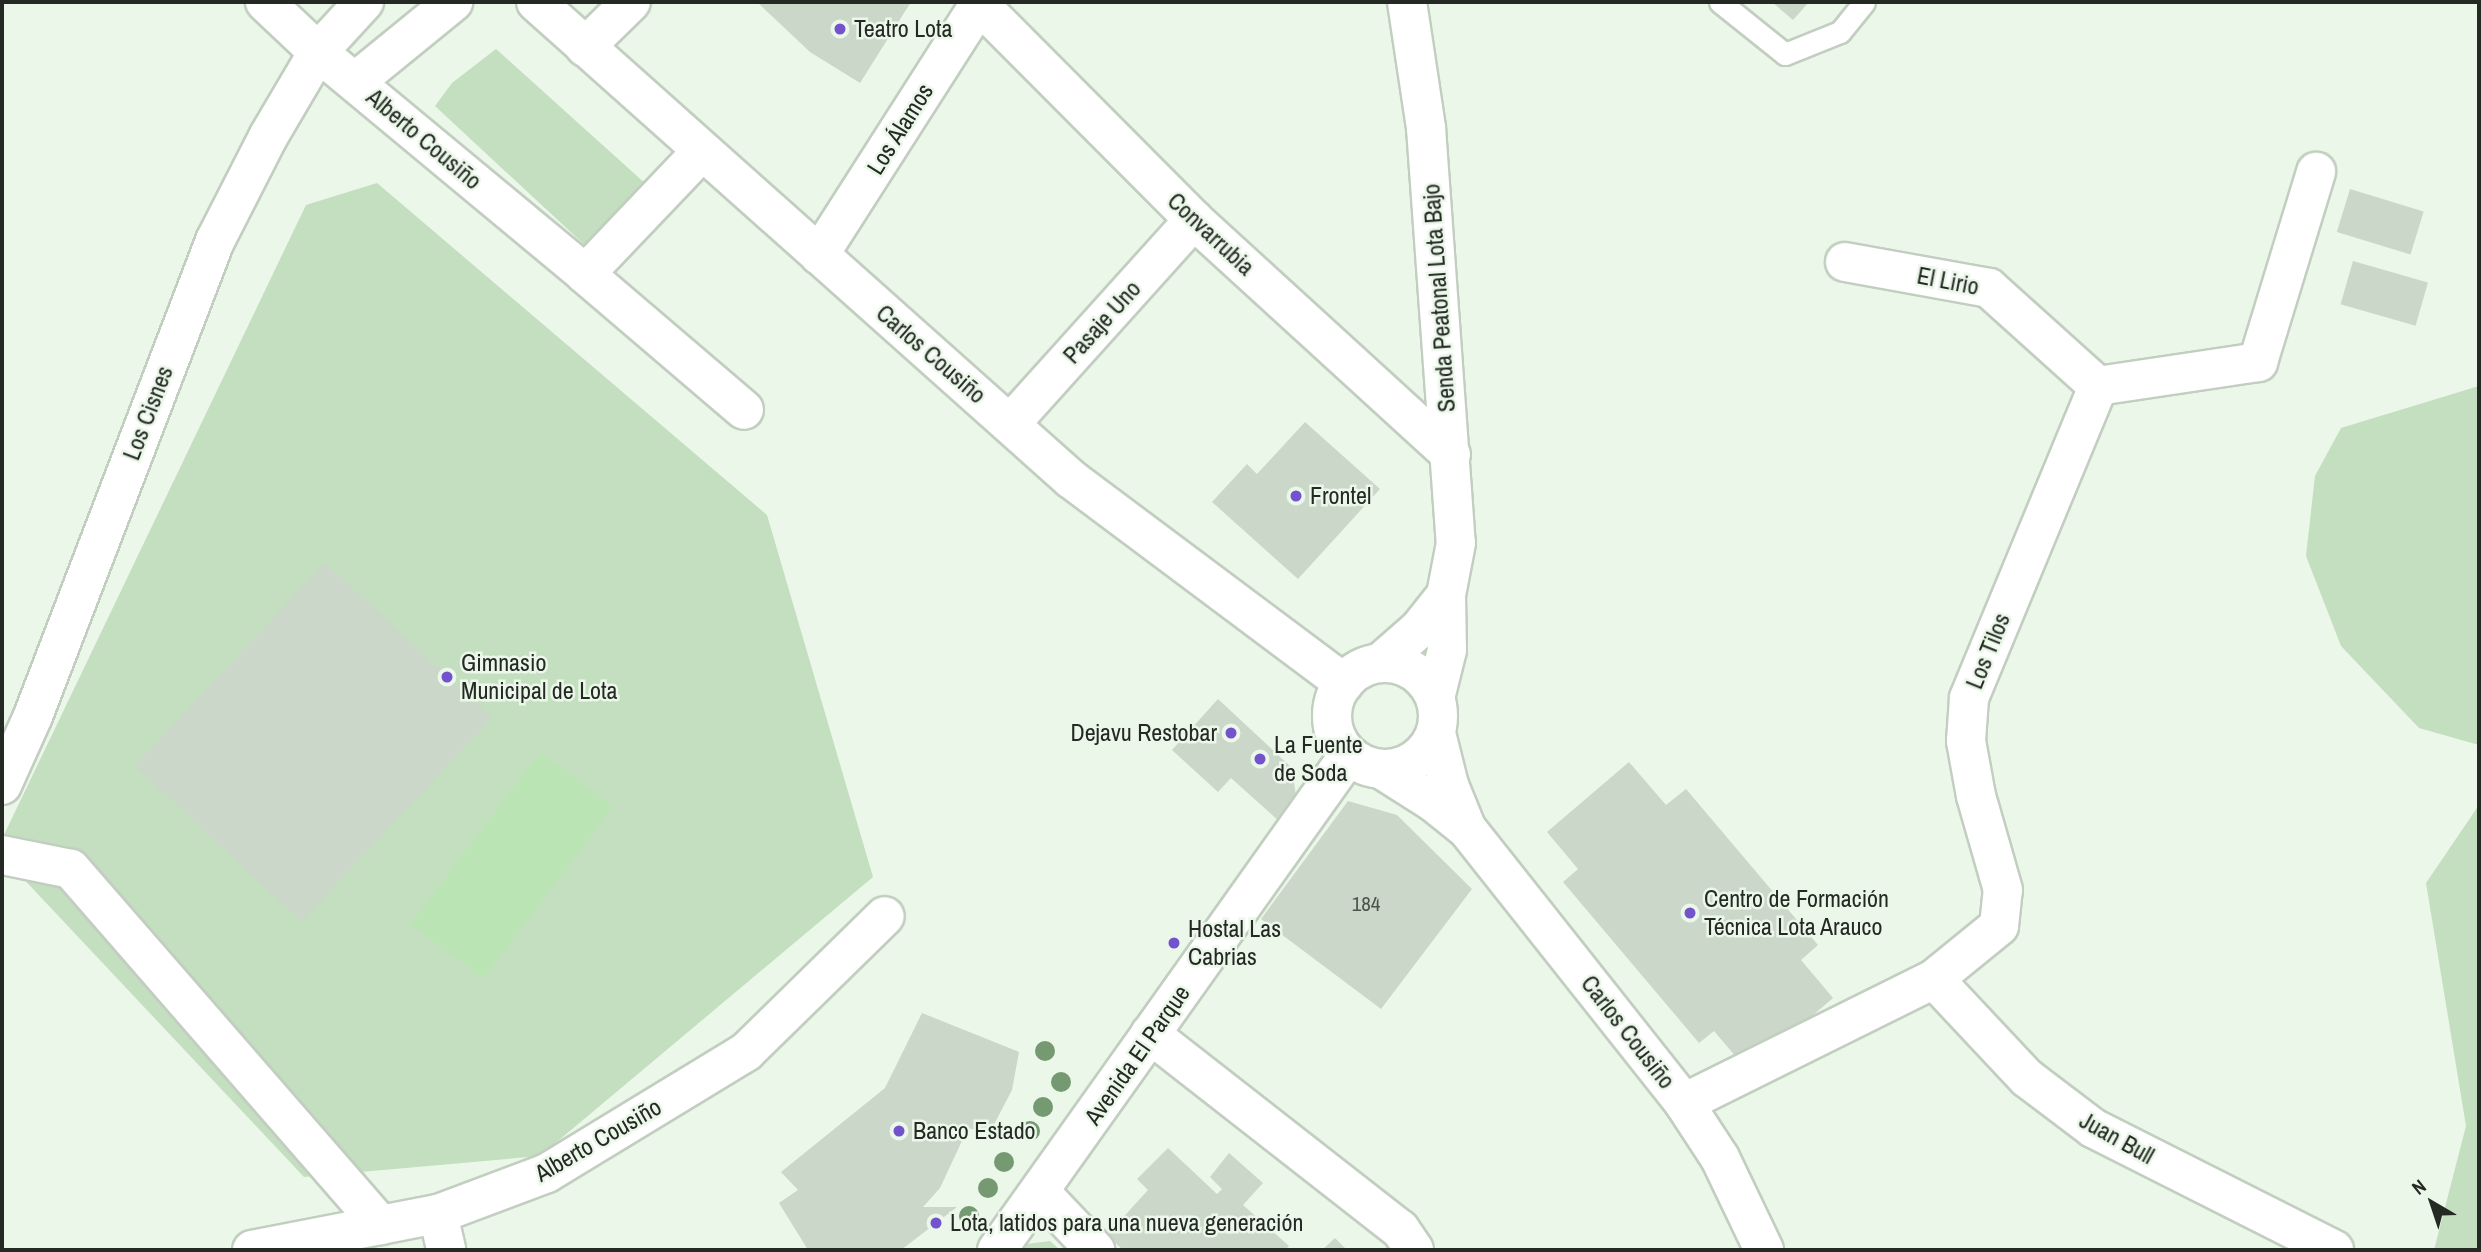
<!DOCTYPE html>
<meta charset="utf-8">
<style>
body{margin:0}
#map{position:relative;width:2481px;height:1252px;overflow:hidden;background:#ebf7e9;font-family:"Archivo Narrow",sans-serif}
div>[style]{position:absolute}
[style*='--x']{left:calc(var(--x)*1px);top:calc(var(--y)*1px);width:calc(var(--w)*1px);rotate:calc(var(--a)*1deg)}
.green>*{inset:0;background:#c4dec0}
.water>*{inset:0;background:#bae4b4;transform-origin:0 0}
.building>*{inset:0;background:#cbd7c9;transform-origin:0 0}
.roads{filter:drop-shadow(2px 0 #c2cec0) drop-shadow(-2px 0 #c2cec0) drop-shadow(0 2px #c2cec0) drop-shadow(0 -2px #c2cec0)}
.service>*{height:21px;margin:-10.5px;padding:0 10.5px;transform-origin:10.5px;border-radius:10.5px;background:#fff}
.minor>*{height:38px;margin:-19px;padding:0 19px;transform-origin:19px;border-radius:19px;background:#fff}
.secondary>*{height:38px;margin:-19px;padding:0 19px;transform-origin:19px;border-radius:19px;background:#fff}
.secondary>.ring{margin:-19px;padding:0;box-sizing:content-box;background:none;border:38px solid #fff;border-radius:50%}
.trees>*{width:20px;height:20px;margin:-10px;border-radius:50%;background:#759a71}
.dots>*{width:19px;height:19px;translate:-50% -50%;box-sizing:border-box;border:4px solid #ebf7e9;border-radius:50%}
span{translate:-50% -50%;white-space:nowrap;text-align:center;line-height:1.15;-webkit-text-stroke:5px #ebf7e9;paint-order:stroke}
.number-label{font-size:21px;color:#4e544d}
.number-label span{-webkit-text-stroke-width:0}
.poi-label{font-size:24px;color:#242924}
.left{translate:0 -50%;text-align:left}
.right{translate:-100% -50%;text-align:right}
.street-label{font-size:24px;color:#242924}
.frame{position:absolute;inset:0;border:4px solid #242924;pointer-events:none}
.north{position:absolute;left:2397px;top:1168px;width:70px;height:70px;-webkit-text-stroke:5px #ebf7e9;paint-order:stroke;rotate:321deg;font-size:19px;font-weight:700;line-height:28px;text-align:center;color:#242924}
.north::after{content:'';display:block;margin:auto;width:24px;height:32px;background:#242924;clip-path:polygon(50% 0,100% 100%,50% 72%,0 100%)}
</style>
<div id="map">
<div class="green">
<i style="clip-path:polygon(496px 49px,668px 204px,604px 263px,435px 106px,452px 83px)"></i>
<i style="clip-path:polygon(377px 183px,767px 515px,873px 877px,540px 1156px,304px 1177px,2px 856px,2px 839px,306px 205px)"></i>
<i style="clip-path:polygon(2479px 386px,2479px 745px,2419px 728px,2341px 646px,2306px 556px,2315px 476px,2341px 428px)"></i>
<i style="clip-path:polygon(2479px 805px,2479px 1250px,2434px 1250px,2466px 1126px,2426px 883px)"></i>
<i style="clip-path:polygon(1050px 1241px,1060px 1250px,1007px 1250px,1010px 1246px)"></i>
</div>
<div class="water">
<i style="left:540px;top:752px;width:91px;height:215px;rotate:37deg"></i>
</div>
<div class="building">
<i style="clip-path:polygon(757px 2px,911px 2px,860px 83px,810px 52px)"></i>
<i style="clip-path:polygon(1772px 2px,1809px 2px,1793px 20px)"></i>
<i style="left:2350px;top:189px;width:77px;height:45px;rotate:17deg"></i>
<i style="left:2353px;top:261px;width:78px;height:45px;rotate:16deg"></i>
<i style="clip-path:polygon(1305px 422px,1380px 489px,1298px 579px,1212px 502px,1247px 464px,1257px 474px)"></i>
<i style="left:325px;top:562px;width:228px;height:279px;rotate:43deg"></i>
<i style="clip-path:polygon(1218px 699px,1292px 768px,1297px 803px,1280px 822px,1231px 778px,1218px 792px,1172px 750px)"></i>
<i style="clip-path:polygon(1629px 762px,1666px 805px,1686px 789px,1818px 945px,1801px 960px,1833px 998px,1748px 1071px,1714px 1031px,1699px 1043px,1563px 882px,1578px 869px,1547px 832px)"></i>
<i style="clip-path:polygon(1348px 801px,1397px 815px,1472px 889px,1381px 1009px,1261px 919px)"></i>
<i style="clip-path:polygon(922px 1013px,1019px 1052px,1012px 1090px,989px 1134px,968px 1128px,940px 1188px,923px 1207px,957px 1207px,901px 1250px,808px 1250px,779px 1203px,798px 1190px,781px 1172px,885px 1088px)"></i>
<i style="clip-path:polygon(1168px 1148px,1217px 1194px,1222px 1189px,1210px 1177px,1229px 1153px,1263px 1183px,1243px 1205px,1289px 1246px,1285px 1250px,1123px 1250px,1107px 1235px,1148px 1190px,1137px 1179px)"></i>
<i style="clip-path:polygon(1335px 1238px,1347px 1250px,1322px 1250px)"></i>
</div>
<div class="roads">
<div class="service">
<i style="--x:1720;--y:2;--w:83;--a:38.7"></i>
<i style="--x:1785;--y:54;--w:59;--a:-21.8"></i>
<i style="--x:1840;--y:32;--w:38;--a:-51"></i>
</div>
<div class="minor">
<i style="--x:265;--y:2;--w:73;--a:43.3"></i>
<i style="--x:318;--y:52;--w:347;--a:39.7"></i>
<i style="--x:585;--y:274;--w:170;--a:-46.4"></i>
<i style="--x:979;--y:4;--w:305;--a:45.1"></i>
<i style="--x:1194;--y:220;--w:348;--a:42.4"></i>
<i style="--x:585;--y:47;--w:64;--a:-44.4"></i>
<i style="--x:355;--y:82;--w:127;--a:-39.2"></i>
<i style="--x:819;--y:255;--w:300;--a:-57.4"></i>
<i style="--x:1845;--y:262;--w:146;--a:10.2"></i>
<i style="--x:1989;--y:288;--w:147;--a:42"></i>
<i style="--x:585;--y:274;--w:209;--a:40.5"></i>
<i style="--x:1010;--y:424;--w:275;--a:-48"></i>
<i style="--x:1436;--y:733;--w:54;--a:76"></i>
<i style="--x:1449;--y:785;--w:45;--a:68"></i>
<i style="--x:1381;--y:769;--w:62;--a:32.4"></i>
<i style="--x:1433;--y:802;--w:43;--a:38.5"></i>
<i style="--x:1467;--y:829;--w:350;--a:51.6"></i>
<i style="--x:1684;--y:1103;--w:66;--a:56.8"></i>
<i style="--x:1720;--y:1158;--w:102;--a:64.4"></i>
<i style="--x:2;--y:785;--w:76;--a:-65.8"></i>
<i style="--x:33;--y:716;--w:509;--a:-69.04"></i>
<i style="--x:215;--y:241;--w:117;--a:-63"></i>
<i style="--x:268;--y:137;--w:99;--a:-59.5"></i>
<i style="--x:318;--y:52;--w:68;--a:-47.4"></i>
<i style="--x:2;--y:855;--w:70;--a:11.5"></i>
<i style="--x:71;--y:869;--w:472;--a:49"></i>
<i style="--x:1934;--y:979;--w:136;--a:46.8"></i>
<i style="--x:2027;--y:1078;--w:83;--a:37.1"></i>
<i style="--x:2093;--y:1128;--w:270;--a:26.8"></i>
<i style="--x:1150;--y:1034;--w:317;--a:38"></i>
<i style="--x:1400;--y:1229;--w:25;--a:56"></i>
<i style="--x:1684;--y:1103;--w:279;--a:-26.4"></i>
<i style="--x:1934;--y:979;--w:84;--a:-39.2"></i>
<i style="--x:1999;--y:926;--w:36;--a:-84"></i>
<i style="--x:2003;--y:890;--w:98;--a:-106"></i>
<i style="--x:1976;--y:796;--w:56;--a:-100.3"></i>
<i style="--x:1966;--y:741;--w:43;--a:-86"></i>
<i style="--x:1969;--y:698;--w:338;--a:-67.5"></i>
<i style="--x:2098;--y:386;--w:162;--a:-8.5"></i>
<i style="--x:2258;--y:362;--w:199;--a:-73"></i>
<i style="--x:1041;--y:1193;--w:79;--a:46.5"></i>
<i style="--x:438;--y:1214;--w:37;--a:77"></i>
<i style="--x:252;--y:1250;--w:189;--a:-11"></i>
<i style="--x:438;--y:1214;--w:116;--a:-20.6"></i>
<i style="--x:547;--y:1173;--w:233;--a:-31.3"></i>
<i style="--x:746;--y:1052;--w:194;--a:-44.4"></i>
<i style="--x:997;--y:1250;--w:607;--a:-54.58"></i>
</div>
<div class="secondary">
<i style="--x:536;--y:2;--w:717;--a:41.72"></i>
<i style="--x:1071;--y:479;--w:341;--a:36.8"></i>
<i style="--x:1407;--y:2;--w:127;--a:81.4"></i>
<i style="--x:1426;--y:128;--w:416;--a:85.9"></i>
<i style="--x:1456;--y:543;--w:53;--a:100.9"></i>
<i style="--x:1446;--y:595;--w:55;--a:89"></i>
<i style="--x:1447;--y:650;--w:49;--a:104"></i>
<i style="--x:1380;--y:663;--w:52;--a:-41.1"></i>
<i style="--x:1419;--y:629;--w:43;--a:-51.5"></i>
<i class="ring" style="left:1332px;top:663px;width:68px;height:68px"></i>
</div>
</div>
<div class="trees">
<i style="left:1045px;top:1051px"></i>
<i style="left:1061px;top:1082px"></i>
<i style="left:1043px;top:1107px"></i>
<i style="left:1030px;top:1131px"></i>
<i style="left:1004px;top:1162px"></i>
<i style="left:988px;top:1188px"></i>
<i style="left:969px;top:1216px"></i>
</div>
<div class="dots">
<i style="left:840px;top:29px;background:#7353cc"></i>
<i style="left:1296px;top:496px;background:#7353cc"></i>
<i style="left:447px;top:677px;background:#7353cc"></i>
<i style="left:1231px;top:733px;background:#7353cc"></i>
<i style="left:1260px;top:759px;background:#7353cc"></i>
<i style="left:1690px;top:913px;background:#7353cc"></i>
<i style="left:1174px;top:943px;background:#7353cc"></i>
<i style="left:899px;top:1131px;background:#7353cc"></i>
<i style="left:936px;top:1223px;background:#7353cc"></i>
</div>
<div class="number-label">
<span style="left:1366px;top:904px">184</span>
</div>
<div class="poi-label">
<span class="left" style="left:854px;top:29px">Teatro Lota</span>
<span class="left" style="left:1310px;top:496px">Frontel</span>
<span class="left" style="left:461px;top:677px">Gimnasio<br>Municipal de Lota</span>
<span class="right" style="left:1217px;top:733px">Dejavu Restobar</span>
<span class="left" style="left:1274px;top:759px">La Fuente<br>de Soda</span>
<span class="left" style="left:1704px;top:913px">Centro de Formación<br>Técnica Lota Arauco</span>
<span class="left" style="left:1188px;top:943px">Hostal Las<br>Cabrias</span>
<span class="left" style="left:913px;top:1131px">Banco Estado</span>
<span class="left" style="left:950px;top:1223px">Lota, latidos para una nueva generación</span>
</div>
<div class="street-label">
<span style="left:900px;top:129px;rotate:-58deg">Los Álamos</span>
<span style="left:424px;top:139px;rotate:40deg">Alberto Cousiño</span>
<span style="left:1211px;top:234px;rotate:43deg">Convarrubia</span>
<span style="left:1948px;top:281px;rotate:11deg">El Lirio</span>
<span style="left:1439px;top:298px;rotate:-94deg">Senda Peatonal Lota Bajo</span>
<span style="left:1102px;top:322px;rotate:-48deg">Pasaje Uno</span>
<span style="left:931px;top:354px;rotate:41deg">Carlos Cousiño</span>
<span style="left:148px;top:413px;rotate:-69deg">Los Cisnes</span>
<span style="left:1988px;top:651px;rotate:-68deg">Los Tilos</span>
<span style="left:1628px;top:1032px;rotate:52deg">Carlos Cousiño</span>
<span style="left:1137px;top:1055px;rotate:-55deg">Avenida El Parque</span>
<span style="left:2117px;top:1138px;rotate:29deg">Juan Bull</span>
<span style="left:598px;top:1140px;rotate:-30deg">Alberto Cousiño</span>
</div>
<div class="frame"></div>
<div class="north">N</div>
</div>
